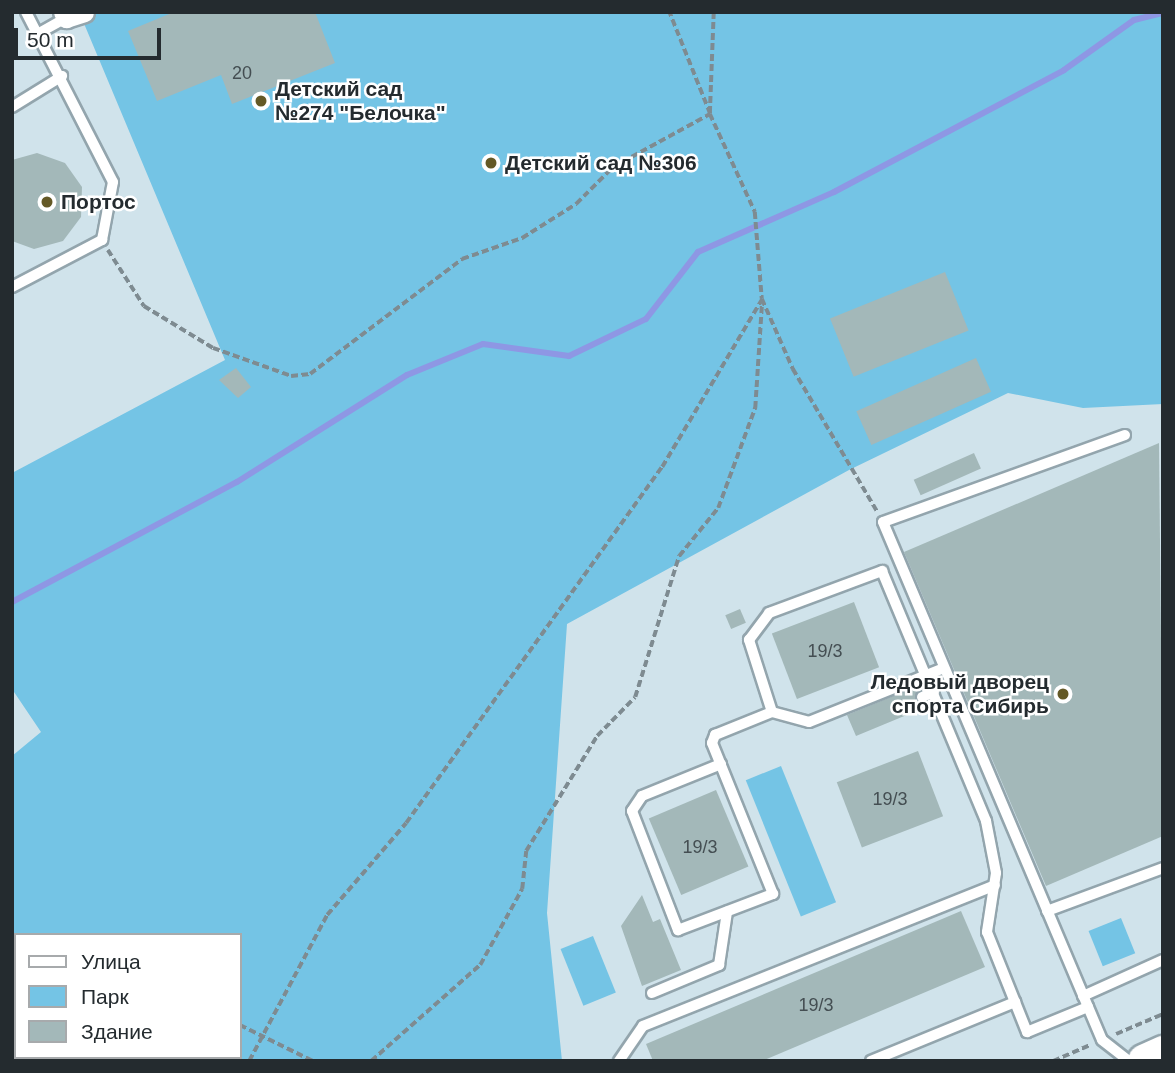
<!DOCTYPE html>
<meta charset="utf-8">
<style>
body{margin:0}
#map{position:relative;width:1175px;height:1073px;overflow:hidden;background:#d0e3eb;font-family:Arial,sans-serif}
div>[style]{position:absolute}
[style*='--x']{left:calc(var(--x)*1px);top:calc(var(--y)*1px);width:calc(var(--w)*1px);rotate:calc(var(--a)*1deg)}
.green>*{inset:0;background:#74c4e5;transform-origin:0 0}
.stream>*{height:6px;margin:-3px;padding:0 3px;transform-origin:3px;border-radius:3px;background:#8e97e4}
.building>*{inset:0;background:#a3b8b9;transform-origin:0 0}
.path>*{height:3.5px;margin-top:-1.75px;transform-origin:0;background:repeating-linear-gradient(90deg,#7e8b91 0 7px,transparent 0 10.5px)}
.roads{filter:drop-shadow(2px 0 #93a5ad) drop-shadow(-2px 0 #93a5ad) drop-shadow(0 2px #93a5ad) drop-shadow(0 -2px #93a5ad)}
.lane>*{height:10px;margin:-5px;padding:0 5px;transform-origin:5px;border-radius:5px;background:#fff}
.street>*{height:19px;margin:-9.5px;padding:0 9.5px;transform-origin:9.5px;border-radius:9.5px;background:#fff}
.highway>*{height:35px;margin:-17.5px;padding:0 17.5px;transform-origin:17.5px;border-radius:17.5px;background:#fff}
.dots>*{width:19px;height:19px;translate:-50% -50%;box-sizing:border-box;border:4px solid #fff;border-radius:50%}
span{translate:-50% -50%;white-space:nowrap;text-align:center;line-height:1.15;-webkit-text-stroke:5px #fff;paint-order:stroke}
.number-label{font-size:18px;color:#444e52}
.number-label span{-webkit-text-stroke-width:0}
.poi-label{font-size:21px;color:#242b2f;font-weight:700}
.left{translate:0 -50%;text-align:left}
.right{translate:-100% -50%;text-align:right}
.frame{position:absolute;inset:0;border:14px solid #242b2f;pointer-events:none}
.legend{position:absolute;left:14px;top:933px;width:228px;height:126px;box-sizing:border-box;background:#fff;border:2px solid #a7aaac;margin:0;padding:9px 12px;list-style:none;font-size:21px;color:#242b2f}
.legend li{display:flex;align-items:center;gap:14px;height:35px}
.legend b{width:35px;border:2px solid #a7aaac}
.scale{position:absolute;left:14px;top:28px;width:147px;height:32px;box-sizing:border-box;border:4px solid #242b2f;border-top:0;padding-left:9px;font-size:21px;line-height:24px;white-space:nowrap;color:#242b2f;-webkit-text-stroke:5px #fff;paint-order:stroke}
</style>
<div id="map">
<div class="green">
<i style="clip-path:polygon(1163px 12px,1163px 404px,1083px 408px,1008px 393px,849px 470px,567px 624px,547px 913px,562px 1061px,163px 1061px,240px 1057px,240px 935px,16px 935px,12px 963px,12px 756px,41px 732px,12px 689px,12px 473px,225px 360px,80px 14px)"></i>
<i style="left:781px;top:766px;width:147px;height:38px;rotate:68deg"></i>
<i style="left:1121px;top:918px;width:38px;height:35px;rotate:68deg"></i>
<i style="left:593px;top:936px;width:61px;height:35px;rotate:68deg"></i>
</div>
<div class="stream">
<i style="--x:12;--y:602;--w:255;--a:-28.1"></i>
<i style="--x:237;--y:482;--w:201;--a:-32.2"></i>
<i style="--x:407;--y:375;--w:82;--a:-22.2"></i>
<i style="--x:483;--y:344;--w:87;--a:7.9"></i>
<i style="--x:569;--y:356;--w:85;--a:-25.7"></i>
<i style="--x:646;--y:319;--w:85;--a:-52.2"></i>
<i style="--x:698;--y:252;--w:149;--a:-23.8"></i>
<i style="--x:834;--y:192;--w:260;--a:-27.9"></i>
<i style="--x:1064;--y:70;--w:86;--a:-35.5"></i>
<i style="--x:1134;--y:20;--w:30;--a:-14"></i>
</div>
<div class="building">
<i style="clip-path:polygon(174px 12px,315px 12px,335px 63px,232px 104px,221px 75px,157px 101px,128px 31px)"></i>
<i style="clip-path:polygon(37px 153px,65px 163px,82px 187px,81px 217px,63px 241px,34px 249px,12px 241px,12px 160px)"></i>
<i style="left:945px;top:272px;width:63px;height:124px;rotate:68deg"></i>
<i style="left:976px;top:358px;width:37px;height:131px;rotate:66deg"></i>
<i style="clip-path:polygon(236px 368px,251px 387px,238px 398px,219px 380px)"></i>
<i style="clip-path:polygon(1159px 443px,1163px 836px,1046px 886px,904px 552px)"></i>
<i style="left:974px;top:453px;width:17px;height:66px;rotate:66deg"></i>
<i style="left:854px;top:602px;width:70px;height:88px;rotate:69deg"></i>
<i style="left:740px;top:609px;width:15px;height:16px;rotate:67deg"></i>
<i style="clip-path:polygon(918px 686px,915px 699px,926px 707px,856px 736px,847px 715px)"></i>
<i style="left:918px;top:751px;width:70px;height:87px;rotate:69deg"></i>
<i style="left:716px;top:790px;width:83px;height:73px;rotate:67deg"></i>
<i style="clip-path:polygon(642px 895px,653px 922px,660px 919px,681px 970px,642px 986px,621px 926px)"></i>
<i style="clip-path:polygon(961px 911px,985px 967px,762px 1061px,653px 1061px,646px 1044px)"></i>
</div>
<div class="path">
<i style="--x:714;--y:12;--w:102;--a:92.2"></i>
<i style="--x:710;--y:114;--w:108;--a:65.3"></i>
<i style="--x:755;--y:212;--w:87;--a:85.4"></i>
<i style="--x:762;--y:299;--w:77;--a:66.1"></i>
<i style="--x:793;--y:369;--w:165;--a:59.4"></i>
<i style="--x:108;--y:250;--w:67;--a:57.3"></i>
<i style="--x:144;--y:306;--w:81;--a:31.3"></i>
<i style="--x:213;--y:348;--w:83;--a:19.7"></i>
<i style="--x:291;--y:376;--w:19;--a:-6"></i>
<i style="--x:310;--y:374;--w:191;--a:-37.1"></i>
<i style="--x:462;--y:259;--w:64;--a:-19.3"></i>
<i style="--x:522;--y:238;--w:64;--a:-32.2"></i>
<i style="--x:576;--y:204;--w:52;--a:-45"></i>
<i style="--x:613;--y:167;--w:111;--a:-28.7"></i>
<i style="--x:710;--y:114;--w:110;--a:-111.9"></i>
<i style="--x:12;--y:977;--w:4;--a:-14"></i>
<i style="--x:240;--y:1025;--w:81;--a:26.3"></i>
<i style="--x:1116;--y:1034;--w:51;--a:-23.1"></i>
<i style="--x:249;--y:1061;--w:166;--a:-61.9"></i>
<i style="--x:327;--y:915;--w:121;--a:-49.3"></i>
<i style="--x:406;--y:823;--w:438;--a:-54.3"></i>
<i style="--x:662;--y:467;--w:196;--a:-59.2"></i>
<i style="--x:371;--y:1061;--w:145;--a:-41.4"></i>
<i style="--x:480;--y:965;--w:87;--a:-61.1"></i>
<i style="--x:522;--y:889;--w:38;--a:-84"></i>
<i style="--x:526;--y:851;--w:135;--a:-58.3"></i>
<i style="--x:597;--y:736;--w:54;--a:-45.7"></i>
<i style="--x:635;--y:697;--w:148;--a:-72.7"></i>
<i style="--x:679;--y:556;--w:62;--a:-50.9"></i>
<i style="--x:718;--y:508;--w:107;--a:-69.7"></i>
<i style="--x:755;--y:408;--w:107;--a:-86.3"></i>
<i style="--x:1053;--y:1061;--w:40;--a:-23.4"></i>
</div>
<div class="roads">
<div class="lane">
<i style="--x:39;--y:33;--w:31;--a:-29"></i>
<i style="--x:12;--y:107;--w:59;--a:-31.8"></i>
<i style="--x:12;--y:287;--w:102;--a:-27.6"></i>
<i style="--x:102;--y:240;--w:59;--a:-79.3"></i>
<i style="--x:113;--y:182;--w:191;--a:-117.1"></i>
<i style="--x:1125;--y:435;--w:257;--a:160.2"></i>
<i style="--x:883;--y:522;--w:562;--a:67.08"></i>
<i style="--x:1102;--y:1040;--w:34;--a:38"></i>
<i style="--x:922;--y:697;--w:13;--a:-23"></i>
<i style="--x:772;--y:712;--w:38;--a:15"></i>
<i style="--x:809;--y:722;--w:145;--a:-21.8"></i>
<i style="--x:721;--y:764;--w:85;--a:157.9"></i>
<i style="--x:642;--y:796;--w:18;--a:124"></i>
<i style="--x:632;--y:811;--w:128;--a:68.9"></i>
<i style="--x:678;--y:930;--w:102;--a:-20.8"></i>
<i style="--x:773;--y:894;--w:163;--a:-112"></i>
<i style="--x:712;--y:743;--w:9;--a:-69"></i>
<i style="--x:715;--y:735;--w:61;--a:-22"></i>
<i style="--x:772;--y:712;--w:76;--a:-107.7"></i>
<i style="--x:749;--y:640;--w:34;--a:-53"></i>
<i style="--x:769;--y:613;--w:121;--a:-20.4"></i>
<i style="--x:882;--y:571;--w:271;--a:67.4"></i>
<i style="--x:986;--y:821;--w:53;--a:79.1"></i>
<i style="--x:996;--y:873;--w:60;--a:98.7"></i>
<i style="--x:987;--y:932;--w:108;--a:68.2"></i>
<i style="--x:1027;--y:1032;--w:66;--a:-22.3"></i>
<i style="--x:1047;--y:911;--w:124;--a:-20.3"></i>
<i style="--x:652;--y:993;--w:73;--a:-22.7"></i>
<i style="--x:719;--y:965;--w:54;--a:-81.4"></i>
<i style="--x:1083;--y:996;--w:88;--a:-24.2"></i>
<i style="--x:619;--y:1061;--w:42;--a:-55.6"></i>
<i style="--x:643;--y:1026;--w:379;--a:-21.8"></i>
<i style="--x:871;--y:1061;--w:156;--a:-22.3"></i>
</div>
<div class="street">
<i style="--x:63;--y:12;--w:7;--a:63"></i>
<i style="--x:66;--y:18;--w:19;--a:-18"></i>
</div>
<div class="highway">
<i style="--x:1145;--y:1061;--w:20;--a:-24"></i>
</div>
</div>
<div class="dots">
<i style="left:261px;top:101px;background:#645926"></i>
<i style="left:491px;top:163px;background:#645926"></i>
<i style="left:47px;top:202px;background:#645926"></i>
<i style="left:1063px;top:694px;background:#645926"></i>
</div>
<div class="number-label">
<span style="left:242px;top:73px">20</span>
<span style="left:825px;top:651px">19/3</span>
<span style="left:890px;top:799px">19/3</span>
<span style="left:700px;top:847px">19/3</span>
<span style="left:816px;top:1005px">19/3</span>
</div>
<div class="poi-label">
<span class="left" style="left:275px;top:101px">Детский сад<br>№274 "Белочка"</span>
<span class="left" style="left:505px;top:163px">Детский сад №306</span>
<span class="left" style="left:61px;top:202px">Портос</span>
<span class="right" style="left:1049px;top:694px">Ледовый дворец<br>спорта Сибирь</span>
</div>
<div class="frame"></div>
<ul class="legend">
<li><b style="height:9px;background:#fff"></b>Улица</li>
<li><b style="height:19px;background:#74c4e5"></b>Парк</li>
<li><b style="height:19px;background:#a3b8b9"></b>Здание</li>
</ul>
<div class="scale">50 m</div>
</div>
